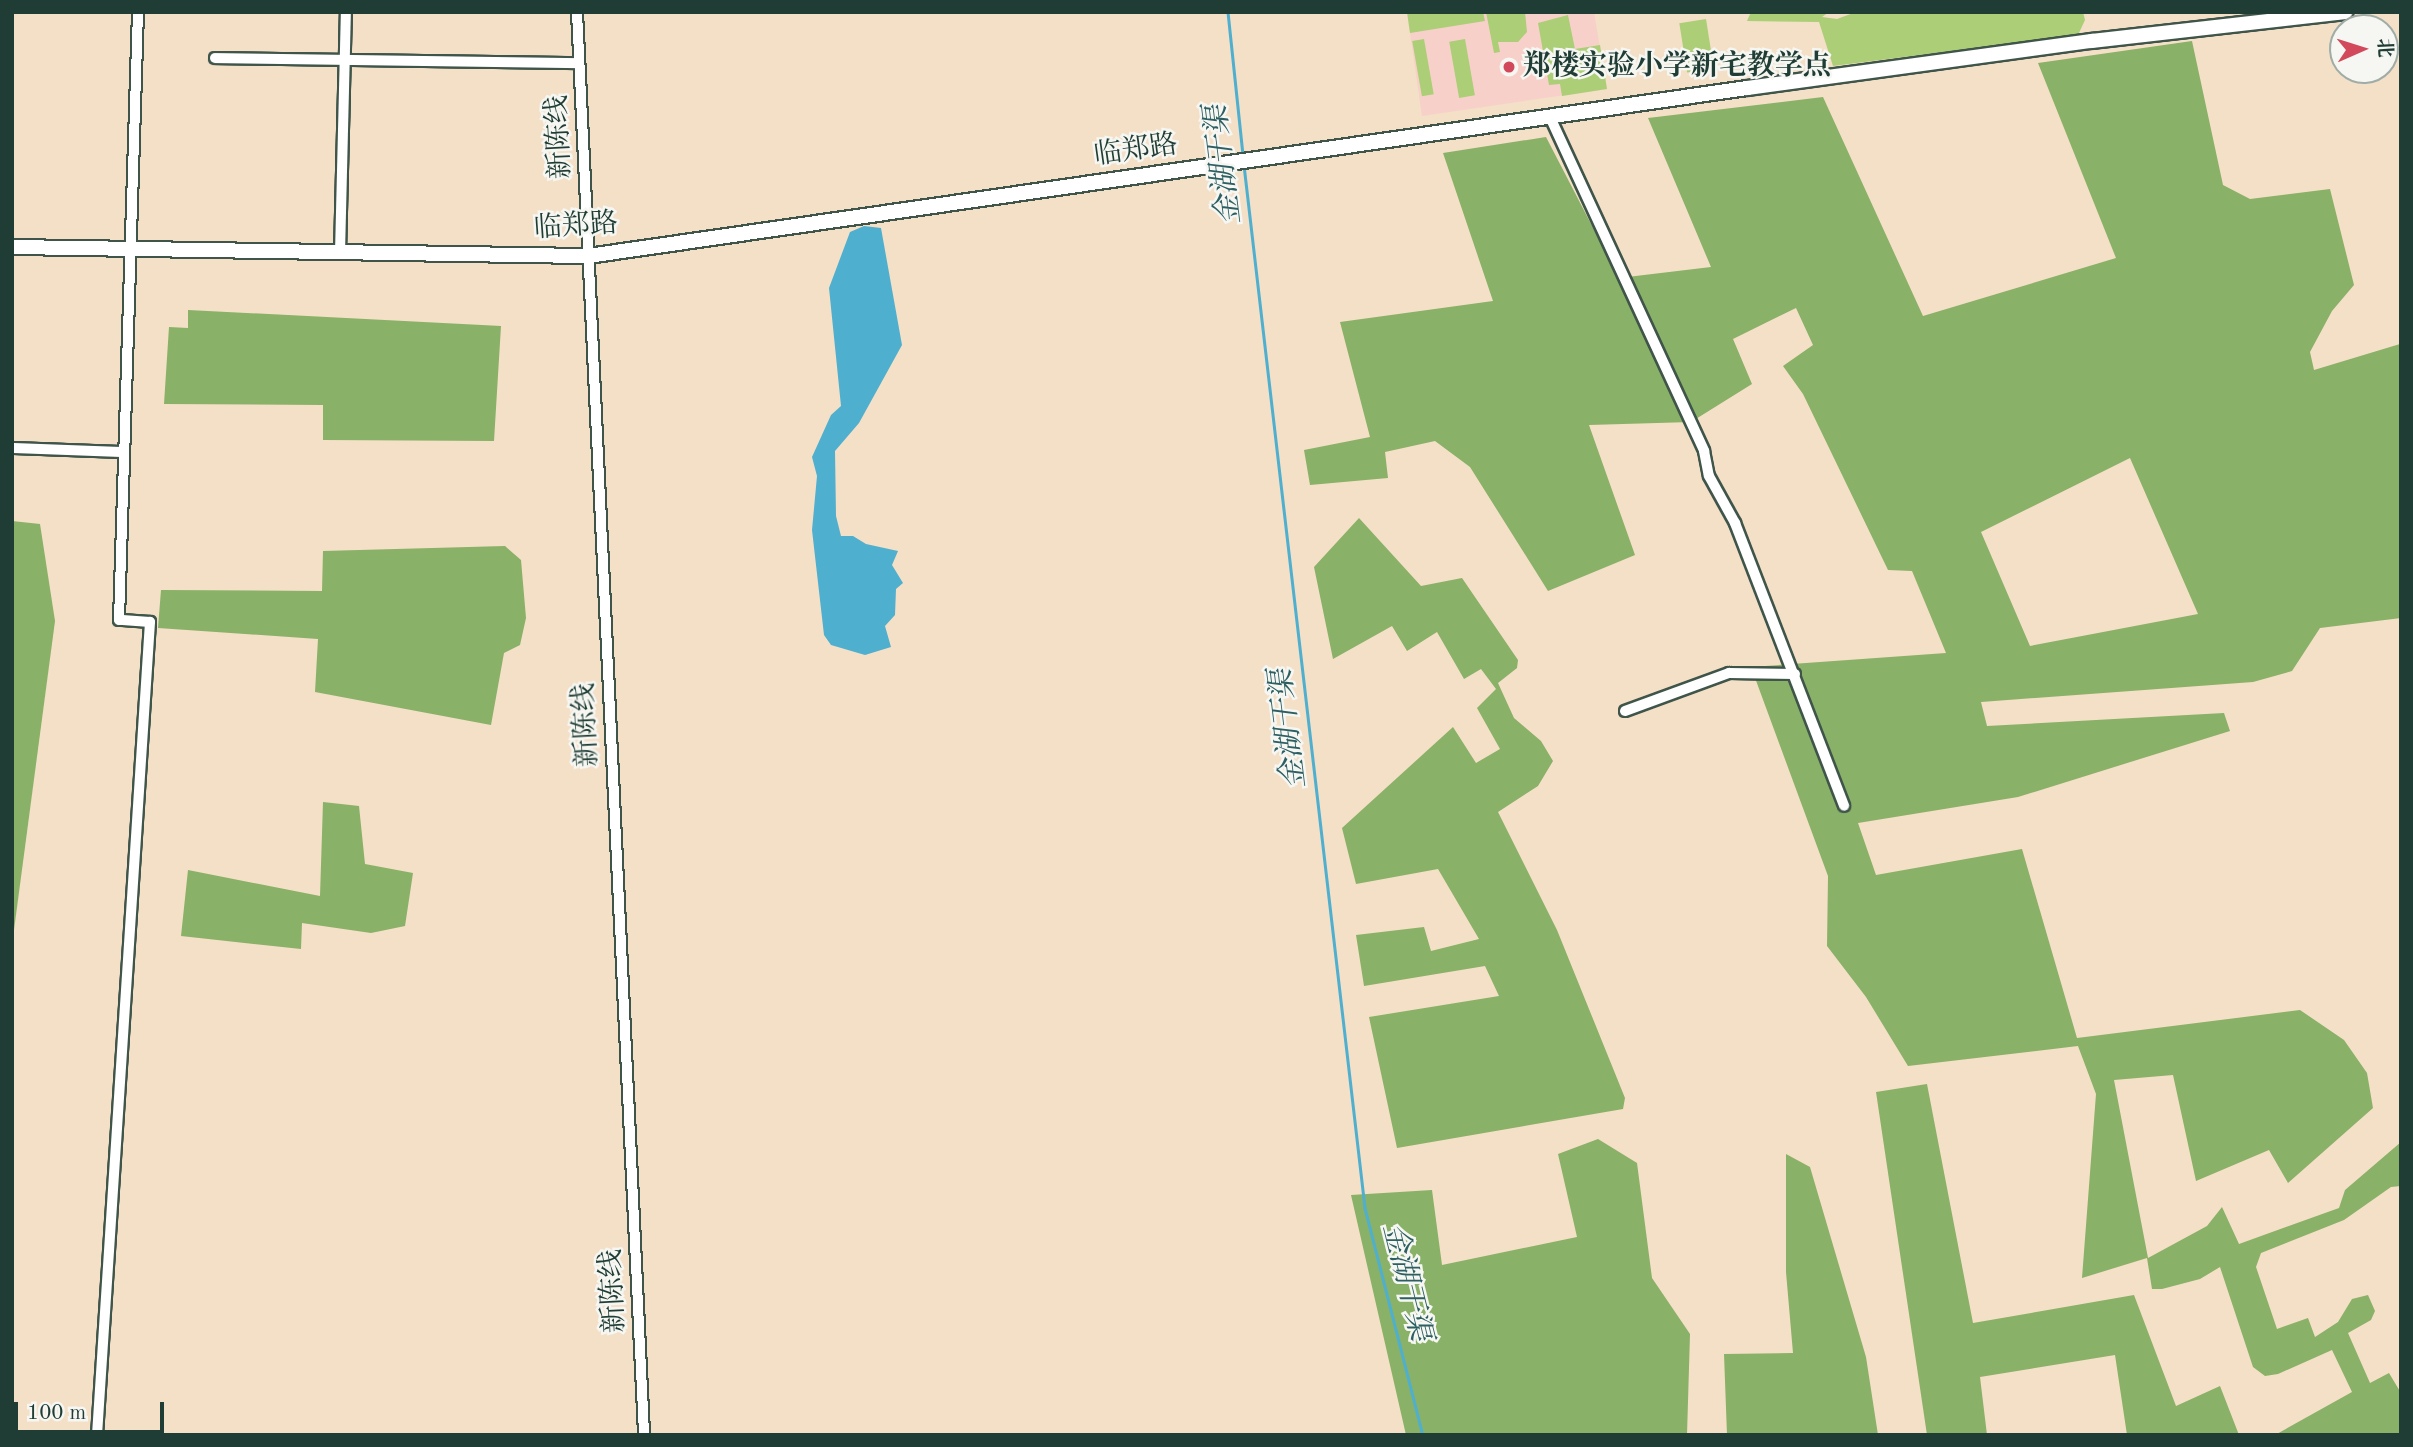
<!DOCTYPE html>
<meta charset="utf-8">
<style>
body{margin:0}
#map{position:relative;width:2413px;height:1447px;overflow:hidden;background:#f4dfc7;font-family:"Old Standard TT","Noto Serif SC",serif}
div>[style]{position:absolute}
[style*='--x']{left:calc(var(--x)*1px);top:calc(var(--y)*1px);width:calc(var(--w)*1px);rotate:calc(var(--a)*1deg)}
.built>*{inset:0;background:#f7d1c9}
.green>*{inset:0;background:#acce76;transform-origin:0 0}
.forest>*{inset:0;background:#89b167}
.water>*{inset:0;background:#4fafce}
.stream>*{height:2.5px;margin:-1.25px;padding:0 1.25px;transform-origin:1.25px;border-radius:1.25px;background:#4fafce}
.roads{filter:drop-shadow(2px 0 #3f554a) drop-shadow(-2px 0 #3f554a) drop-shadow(0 2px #3f554a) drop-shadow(0 -2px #3f554a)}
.minor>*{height:10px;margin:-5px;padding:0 5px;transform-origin:5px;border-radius:5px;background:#fff}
.major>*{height:14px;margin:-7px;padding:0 7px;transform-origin:7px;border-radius:7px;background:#fff}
.dots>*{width:19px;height:19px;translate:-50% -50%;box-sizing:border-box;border:4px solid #f6f6f2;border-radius:50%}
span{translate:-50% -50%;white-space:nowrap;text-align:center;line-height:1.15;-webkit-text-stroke:5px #f6f6f2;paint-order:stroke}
.poi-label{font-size:28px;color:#1f3d34;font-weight:700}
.left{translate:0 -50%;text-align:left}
.street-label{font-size:28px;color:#1f3d34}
.water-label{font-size:30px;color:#2d5f62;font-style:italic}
.frame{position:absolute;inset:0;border:14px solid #1f3d34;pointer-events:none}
.north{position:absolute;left:2329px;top:14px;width:70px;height:70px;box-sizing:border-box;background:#f6f6f2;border:2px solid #a0aca6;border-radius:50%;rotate:87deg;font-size:19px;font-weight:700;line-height:28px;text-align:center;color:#1f3d34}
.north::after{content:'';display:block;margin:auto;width:24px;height:32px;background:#d1495b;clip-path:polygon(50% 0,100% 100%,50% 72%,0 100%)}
.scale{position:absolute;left:14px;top:1402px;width:150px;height:32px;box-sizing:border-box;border:4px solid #1f3d34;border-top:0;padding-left:9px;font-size:21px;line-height:24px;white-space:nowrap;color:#1f3d34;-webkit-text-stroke:5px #f6f6f2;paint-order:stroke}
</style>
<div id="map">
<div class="built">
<i style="clip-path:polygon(1407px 12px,1594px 12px,1607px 89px,1422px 116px)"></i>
</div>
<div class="green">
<i style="clip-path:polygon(1407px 12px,1483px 12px,1485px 21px,1410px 33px)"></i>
<i style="clip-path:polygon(1486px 12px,1525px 12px,1527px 32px,1518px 42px,1498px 42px,1500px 52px,1494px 53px)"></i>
<i style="clip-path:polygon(1751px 12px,1829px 12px,1822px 17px,1837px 19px,1856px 12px,2083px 12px,2085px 20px,2078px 35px,1833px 66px,1819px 22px,1747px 21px)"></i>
<i style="clip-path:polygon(1568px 15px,1575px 49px,1600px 45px,1607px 89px,1562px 96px,1560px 84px,1549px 85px,1538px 23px)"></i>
<i style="left:1706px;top:19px;width:50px;height:27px;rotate:81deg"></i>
<i style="left:1424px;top:39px;width:56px;height:12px;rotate:80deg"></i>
<i style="left:1465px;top:39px;width:57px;height:16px;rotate:80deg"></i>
</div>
<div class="forest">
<i style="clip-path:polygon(evenodd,2192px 41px,2223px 185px,2250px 199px,2330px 189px,2354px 285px,2332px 311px,2310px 352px,2314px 370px,2400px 344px,2401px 618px,2320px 628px,2292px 671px,2253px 682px,1981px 702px,1987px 726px,2224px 713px,2230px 731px,2018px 797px,1858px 823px,1876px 875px,2022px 849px,2077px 1038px,2300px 1010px,2344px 1040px,2367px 1073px,2373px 1108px,2288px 1183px,2269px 1150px,2196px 1181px,2173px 1075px,2114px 1080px,2148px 1258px,2207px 1226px,2222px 1207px,2239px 1244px,2339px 1208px,2345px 1190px,2401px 1142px,2401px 1186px,2391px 1187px,2344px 1220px,2261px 1253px,2256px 1267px,2277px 1329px,2308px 1318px,2315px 1337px,2338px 1322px,2352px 1299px,2368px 1295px,2375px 1311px,2371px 1320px,2348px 1333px,2370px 1383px,2389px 1373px,2401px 1393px,2401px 1435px,2275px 1435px,2352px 1392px,2332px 1350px,2278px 1374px,2265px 1376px,2253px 1367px,2220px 1267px,2200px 1279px,2162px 1289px,2152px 1289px,2147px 1258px,2082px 1278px,2096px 1094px,2078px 1046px,1908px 1066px,1866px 997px,1827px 946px,1828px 876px,1751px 667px,1946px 653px,1912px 571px,1888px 570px,1803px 394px,1783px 366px,1813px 345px,1796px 308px,1733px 339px,1752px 384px,1691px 422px,1589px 425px,1635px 555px,1548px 591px,1470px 467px,1435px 441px,1385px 452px,1388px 478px,1310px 485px,1304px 450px,1370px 437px,1340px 322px,1493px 301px,1443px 153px,1546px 137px,1619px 278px,1711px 267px,1648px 118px,1823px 97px,1923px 316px,2116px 258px,2038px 63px,2192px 41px,2130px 458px,2198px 614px,2030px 646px,1981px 532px,2130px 458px)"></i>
<i style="clip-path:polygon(188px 310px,501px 326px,494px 441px,323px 440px,323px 405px,164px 404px,169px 327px,188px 328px)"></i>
<i style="clip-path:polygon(1359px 518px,1421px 586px,1462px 578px,1518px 660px,1517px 668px,1498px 683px,1514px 718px,1541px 741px,1553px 761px,1538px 786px,1498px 812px,1557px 930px,1625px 1098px,1623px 1109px,1397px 1148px,1369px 1017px,1499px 996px,1485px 966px,1364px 986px,1356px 935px,1424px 927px,1431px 951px,1479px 939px,1438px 869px,1356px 884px,1342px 828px,1453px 727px,1476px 763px,1500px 749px,1477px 708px,1496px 689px,1481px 669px,1464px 679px,1437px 632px,1407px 651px,1392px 626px,1333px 659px,1314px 567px)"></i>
<i style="clip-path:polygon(12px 521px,40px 524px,55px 621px,12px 945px)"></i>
<i style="clip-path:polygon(505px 546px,521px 560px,526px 618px,520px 645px,504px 653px,491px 725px,315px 692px,318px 639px,158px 628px,161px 590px,322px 591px,323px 551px)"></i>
<i style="clip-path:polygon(323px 802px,359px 806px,365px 864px,413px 873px,405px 926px,371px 933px,302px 923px,301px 949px,181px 936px,188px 870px,320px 896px)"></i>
<i style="clip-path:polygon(1927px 1084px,1973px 1323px,2134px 1295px,2176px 1406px,2220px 1386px,2239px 1435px,2127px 1435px,2115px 1355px,1980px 1377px,1987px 1435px,1927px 1435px,1876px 1092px)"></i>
<i style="clip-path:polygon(1598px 1139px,1637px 1163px,1652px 1278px,1690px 1334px,1687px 1435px,1406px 1435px,1351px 1195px,1432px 1190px,1442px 1265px,1577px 1237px,1558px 1154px)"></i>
<i style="clip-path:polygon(1786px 1154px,1810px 1167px,1866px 1357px,1878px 1435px,1727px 1435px,1724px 1354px,1793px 1353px,1786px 1272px)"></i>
</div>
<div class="water">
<i style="clip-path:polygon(864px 226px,881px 228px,902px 345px,859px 423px,835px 451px,836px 516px,841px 536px,853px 536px,866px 544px,898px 551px,892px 565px,903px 583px,896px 589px,895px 615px,885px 626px,891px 647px,865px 655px,831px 645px,824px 635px,812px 530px,817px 476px,812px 457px,831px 415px,841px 406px,829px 288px,850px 232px)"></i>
</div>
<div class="stream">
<i style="--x:1228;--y:12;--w:144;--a:84"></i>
<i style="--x:1244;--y:165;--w:1050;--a:83.38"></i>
<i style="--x:1365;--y:1208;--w:234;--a:75.7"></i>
</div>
<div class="roads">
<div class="minor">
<i style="--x:577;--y:12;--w:1425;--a:87.3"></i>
<i style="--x:215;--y:58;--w:364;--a:0.8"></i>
<i style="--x:1550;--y:117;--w:368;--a:65.2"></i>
<i style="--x:1704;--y:451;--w:25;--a:79"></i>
<i style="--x:1709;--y:476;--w:54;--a:61"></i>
<i style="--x:1735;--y:523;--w:303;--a:68.9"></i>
<i style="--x:340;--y:253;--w:241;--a:-88.6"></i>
<i style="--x:12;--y:448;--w:111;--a:2.1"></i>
<i style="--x:1625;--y:711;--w:111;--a:-20.1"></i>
<i style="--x:1729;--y:673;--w:66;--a:0.9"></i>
<i style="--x:97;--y:1435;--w:815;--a:-86.27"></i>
<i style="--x:150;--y:622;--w:31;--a:-176"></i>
<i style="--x:119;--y:620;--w:608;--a:-88.21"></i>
</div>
<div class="major">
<i style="--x:12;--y:247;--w:576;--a:0.9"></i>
<i style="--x:588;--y:256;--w:1171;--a:-8.25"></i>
<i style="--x:1747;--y:88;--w:348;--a:-7.8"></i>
<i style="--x:2092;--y:41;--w:255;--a:-6.5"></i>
</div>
</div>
<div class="dots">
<i style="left:1509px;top:67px;background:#d1495b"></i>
</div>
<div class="poi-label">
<span class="left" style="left:1523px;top:67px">郑楼实验小学新宅教学点</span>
</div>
<div class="street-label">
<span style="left:560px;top:137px;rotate:-93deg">新陈线</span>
<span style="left:1136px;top:151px;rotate:-8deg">临郑路</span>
<span style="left:576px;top:227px;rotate:-4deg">临郑路</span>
<span style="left:587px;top:725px;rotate:-93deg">新陈线</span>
<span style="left:614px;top:1291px;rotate:-93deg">新陈线</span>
</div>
<div class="water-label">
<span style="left:1224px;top:165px;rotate:-97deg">金湖干渠</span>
<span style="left:1289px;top:729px;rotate:-97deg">金湖干渠</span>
<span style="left:1406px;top:1282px;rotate:76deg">金湖干渠</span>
</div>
<div class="frame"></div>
<div class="north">北</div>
<div class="scale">100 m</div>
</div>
